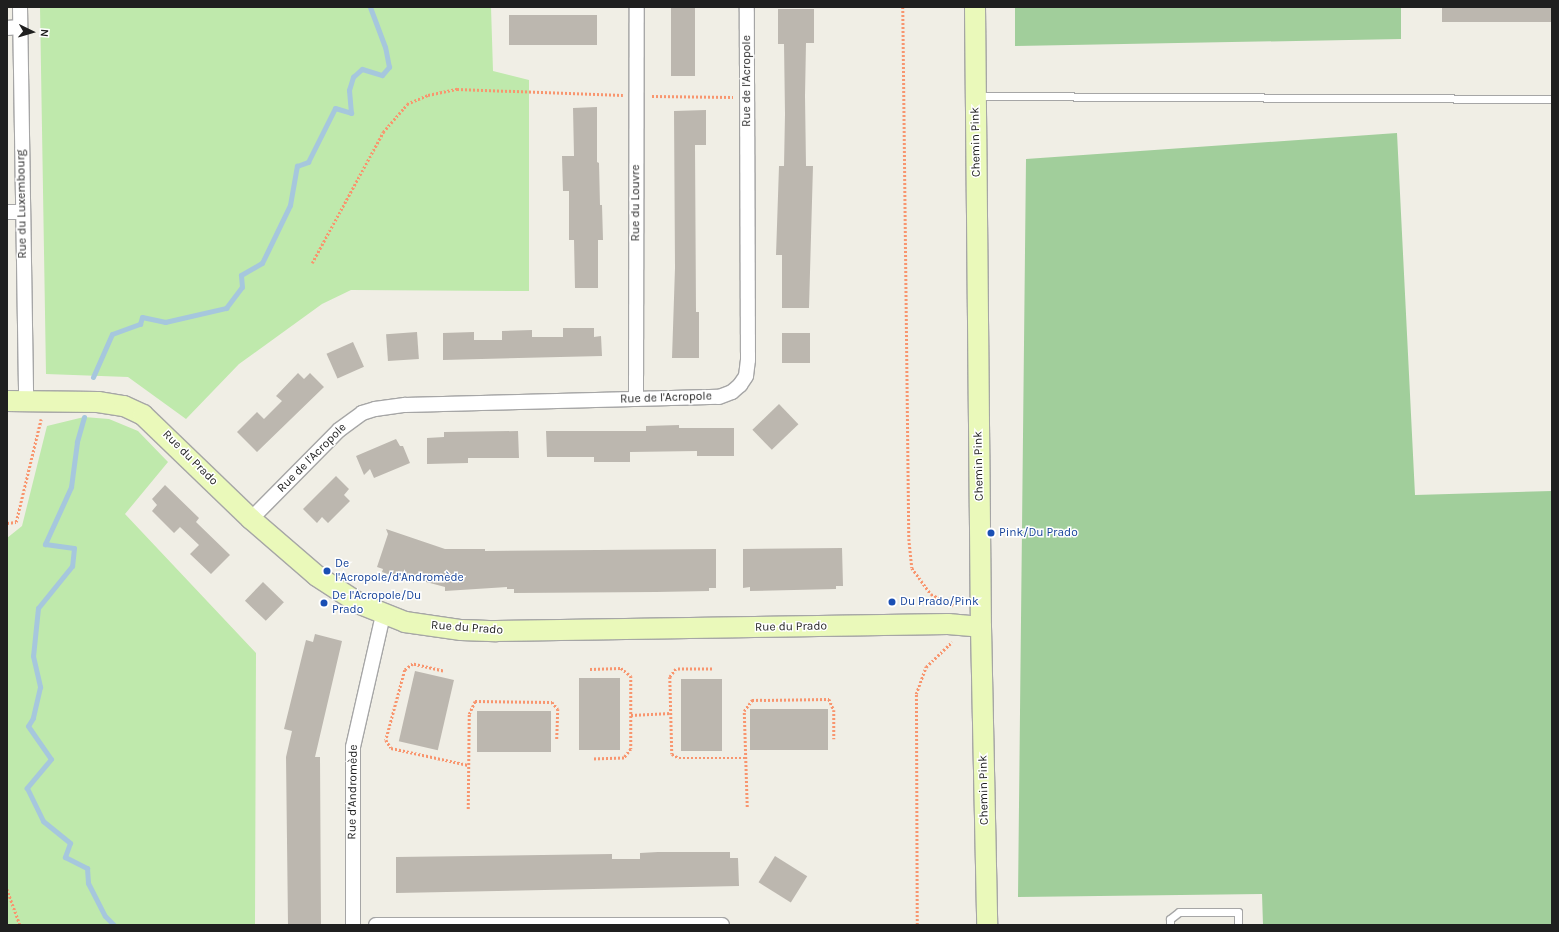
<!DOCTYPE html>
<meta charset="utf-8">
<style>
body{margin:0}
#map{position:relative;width:1559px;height:932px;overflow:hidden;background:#f0eee5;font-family:Karla,sans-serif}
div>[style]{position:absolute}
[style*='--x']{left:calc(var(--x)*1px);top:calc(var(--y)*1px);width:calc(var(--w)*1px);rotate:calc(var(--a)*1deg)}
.grass>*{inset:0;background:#bfe9ac}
.forest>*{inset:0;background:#a1ce9b}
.stream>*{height:5px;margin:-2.5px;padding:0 2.5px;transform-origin:2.5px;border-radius:2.5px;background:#a6c7dd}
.building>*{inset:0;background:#bcb7af;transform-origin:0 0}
.path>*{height:2.5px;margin-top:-1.25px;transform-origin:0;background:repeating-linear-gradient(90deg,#f8956e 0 2px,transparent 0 4px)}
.roads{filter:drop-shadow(1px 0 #a6a6a6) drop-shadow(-1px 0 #a6a6a6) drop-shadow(0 1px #a6a6a6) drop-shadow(0 -1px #a6a6a6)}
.lane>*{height:7px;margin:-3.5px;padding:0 3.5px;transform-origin:3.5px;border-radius:3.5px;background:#fff}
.street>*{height:14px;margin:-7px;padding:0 7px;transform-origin:7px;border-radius:7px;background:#fff}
.secondary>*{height:20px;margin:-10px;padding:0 10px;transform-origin:10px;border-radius:10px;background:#eaf9ba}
.dots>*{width:11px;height:11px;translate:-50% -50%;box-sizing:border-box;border:2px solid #fff;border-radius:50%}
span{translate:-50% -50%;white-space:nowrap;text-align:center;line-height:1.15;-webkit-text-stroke:3px #fff;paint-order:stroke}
.street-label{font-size:12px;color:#1f1f1f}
.transit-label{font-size:12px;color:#164399}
.left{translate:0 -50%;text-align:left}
.frame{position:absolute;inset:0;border:8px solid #1f1f1f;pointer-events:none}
.north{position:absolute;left:12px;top:12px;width:40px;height:40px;-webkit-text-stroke:3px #fff;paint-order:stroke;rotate:95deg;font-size:11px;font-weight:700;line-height:16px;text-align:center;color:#1f1f1f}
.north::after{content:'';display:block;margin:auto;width:14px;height:18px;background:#1f1f1f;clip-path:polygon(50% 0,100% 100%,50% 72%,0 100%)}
</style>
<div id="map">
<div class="grass">
<i style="clip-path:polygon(40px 7px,491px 7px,493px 71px,529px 80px,529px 291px,351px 290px,322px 304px,239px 364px,186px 419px,128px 377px,46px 374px)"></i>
<i style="clip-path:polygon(84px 417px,109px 419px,138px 431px,168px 462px,125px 514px,256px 653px,255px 925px,7px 925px,7px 538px,22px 526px,47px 426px)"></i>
</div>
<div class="forest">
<i style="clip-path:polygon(1015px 7px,1401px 7px,1401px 39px,1015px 46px)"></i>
<i style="clip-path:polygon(1397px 133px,1415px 495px,1552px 491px,1552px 925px,1263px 925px,1262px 894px,1018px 897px,1026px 159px)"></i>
</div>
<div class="stream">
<i style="--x:93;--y:377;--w:47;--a:-66.2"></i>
<i style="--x:112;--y:334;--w:30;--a:-20"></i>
<i style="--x:140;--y:324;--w:7;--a:-74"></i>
<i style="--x:142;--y:317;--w:24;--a:12"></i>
<i style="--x:165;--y:322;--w:63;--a:-12.9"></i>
<i style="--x:226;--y:308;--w:26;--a:-53"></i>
<i style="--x:242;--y:287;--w:12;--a:-95"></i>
<i style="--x:241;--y:275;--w:24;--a:-30"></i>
<i style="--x:262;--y:263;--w:64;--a:-64.2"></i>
<i style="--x:290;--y:205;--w:40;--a:-80"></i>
<i style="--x:297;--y:166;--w:12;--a:-20"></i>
<i style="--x:308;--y:162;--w:60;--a:-63.4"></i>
<i style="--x:335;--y:108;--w:17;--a:17"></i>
<i style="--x:351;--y:113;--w:23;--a:-95"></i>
<i style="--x:349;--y:90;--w:14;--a:-73"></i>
<i style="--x:353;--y:77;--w:12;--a:-42"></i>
<i style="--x:362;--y:69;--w:21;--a:17"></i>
<i style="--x:382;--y:75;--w:11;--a:-49"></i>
<i style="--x:389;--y:67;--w:20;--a:-101"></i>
<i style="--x:385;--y:47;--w:43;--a:-110.6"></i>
<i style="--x:84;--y:417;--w:26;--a:106"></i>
<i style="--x:77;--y:442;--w:45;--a:97.6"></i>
<i style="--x:71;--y:487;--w:63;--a:114.5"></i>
<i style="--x:45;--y:544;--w:29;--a:8"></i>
<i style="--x:74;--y:548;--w:18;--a:96"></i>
<i style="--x:72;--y:566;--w:54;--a:129"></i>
<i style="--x:38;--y:608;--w:48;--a:95.9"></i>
<i style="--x:33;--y:656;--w:32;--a:77"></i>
<i style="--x:40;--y:687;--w:32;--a:103"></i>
<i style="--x:33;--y:718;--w:9;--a:122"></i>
<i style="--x:28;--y:726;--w:40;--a:55.1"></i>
<i style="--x:51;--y:759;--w:38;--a:130"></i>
<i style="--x:27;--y:788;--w:37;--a:64"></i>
<i style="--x:43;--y:821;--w:35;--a:39"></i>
<i style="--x:70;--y:843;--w:15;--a:110"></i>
<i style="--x:65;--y:857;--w:25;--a:27"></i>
<i style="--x:87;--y:868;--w:15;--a:86"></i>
<i style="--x:88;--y:883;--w:37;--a:63"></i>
<i style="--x:105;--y:916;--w:13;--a:45"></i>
</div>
<div class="building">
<i style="left:671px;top:7px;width:24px;height:69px"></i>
<i style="left:1442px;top:7px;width:110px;height:15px"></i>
<i style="clip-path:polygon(778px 9px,814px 9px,814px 43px,806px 43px,805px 96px,806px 166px,813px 166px,809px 308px,782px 308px,782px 255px,776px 255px,779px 166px,784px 166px,785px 114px,784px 44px,778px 44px)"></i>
<i style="left:509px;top:15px;width:88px;height:30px"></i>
<i style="clip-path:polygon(597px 107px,597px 162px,599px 163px,600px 205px,602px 205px,603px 240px,598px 240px,598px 288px,575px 288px,574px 240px,569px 240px,569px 191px,563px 191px,562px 156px,574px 156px,573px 108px)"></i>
<i style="clip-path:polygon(706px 110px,706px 145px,695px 145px,696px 312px,699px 312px,699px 358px,672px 358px,675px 268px,674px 111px)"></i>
<i style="clip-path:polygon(563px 328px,594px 328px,594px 337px,601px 336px,602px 356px,443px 360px,443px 333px,474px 332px,474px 340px,502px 340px,502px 331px,532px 330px,532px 337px,563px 337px)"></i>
<i style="left:417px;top:332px;width:27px;height:31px;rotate:86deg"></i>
<i style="left:810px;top:333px;width:30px;height:28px;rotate:90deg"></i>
<i style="left:353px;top:342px;width:27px;height:29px;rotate:66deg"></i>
<i style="clip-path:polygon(298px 373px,304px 379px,310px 373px,324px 387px,257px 452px,237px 432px,257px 412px,264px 419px,282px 401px,276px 396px)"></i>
<i style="left:779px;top:404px;width:28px;height:37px;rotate:46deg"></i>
<i style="clip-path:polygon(679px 425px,679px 428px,734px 428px,734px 456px,697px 456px,697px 451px,630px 452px,630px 462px,594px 462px,594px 457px,547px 457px,546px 431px,646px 431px,646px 426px)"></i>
<i style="clip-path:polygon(518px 431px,519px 458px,468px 458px,468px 463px,427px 464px,427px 438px,444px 437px,444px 432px)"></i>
<i style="clip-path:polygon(396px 439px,400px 446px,403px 446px,410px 463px,374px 478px,370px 469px,364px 475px,356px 456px)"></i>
<i style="clip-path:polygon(336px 476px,349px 489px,344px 495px,350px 501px,328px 523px,322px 517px,317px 523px,303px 509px)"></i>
<i style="clip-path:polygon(165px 485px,199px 518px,196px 522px,230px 555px,211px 574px,190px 554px,199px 545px,180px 527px,174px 533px,152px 511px,157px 505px,152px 499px)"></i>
<i style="clip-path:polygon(386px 529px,445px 549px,485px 549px,485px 551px,716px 549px,716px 588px,709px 588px,709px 591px,656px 592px,514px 593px,514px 589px,507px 589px,507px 587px,445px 591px,445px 587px,415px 579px,414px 583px,382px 572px,383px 569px,377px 567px,388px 534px)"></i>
<i style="clip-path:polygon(842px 548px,843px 586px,836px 586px,836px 589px,750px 591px,750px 587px,743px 588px,743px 549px)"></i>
<i style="left:263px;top:582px;width:29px;height:26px;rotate:44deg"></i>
<i style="clip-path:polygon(315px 634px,342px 641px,315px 757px,320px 757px,321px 925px,288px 925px,286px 757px,292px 731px,284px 729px,306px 640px,313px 642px)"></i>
<i style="left:415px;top:671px;width:40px;height:72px;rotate:13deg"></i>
<i style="left:579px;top:678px;width:41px;height:72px"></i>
<i style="left:681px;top:679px;width:41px;height:72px"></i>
<i style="left:750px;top:709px;width:78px;height:41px"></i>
<i style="left:551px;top:711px;width:41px;height:74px;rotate:90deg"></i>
<i style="clip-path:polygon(658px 852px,730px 852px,730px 858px,738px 858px,739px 886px,396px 893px,396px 857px,612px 854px,612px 859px,640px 859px,640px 853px)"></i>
<i style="left:775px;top:856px;width:38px;height:31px;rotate:32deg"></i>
</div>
<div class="path">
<i style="--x:903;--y:7;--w:532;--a:89.35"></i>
<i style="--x:909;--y:539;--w:29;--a:84"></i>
<i style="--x:912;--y:568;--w:32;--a:54"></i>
<i style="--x:931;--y:594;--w:25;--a:27"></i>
<i style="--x:652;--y:96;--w:81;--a:0.7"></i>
<i style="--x:312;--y:263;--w:149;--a:-61.5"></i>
<i style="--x:383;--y:132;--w:37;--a:-49"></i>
<i style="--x:407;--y:104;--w:23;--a:-23"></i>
<i style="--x:428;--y:95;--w:30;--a:-12"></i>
<i style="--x:457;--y:89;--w:166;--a:2.1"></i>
<i style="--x:7;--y:523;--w:9;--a:-6"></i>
<i style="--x:16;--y:522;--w:106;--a:-76.4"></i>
<i style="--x:590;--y:669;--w:31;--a:-2"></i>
<i style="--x:621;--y:668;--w:13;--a:39"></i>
<i style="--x:631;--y:676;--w:73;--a:90"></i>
<i style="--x:631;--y:749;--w:11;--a:128"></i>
<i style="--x:624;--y:758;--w:32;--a:178"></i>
<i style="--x:712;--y:669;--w:36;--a:180"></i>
<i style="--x:676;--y:669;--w:10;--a:127"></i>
<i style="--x:670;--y:677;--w:77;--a:88.5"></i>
<i style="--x:672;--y:754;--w:8;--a:30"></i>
<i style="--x:679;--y:758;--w:67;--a:0"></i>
<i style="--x:443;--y:671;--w:31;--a:-167"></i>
<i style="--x:413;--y:664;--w:10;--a:143"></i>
<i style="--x:405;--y:670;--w:73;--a:105.2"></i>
<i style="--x:386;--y:740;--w:9;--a:58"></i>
<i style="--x:391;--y:748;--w:79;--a:12.4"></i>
<i style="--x:631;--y:715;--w:40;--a:-2.9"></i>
<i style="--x:747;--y:807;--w:96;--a:-91.8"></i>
<i style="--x:744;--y:711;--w:14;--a:-54"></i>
<i style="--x:752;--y:700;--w:77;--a:-0.7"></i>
<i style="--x:829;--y:699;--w:12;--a:66"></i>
<i style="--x:834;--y:710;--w:29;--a:90"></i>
<i style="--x:468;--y:809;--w:95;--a:-89.4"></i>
<i style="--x:469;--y:714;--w:14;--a:-65"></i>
<i style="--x:475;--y:701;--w:77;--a:0.7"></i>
<i style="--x:552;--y:702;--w:9;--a:49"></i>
<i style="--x:558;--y:709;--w:31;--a:92"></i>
<i style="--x:7;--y:889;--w:38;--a:70"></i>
<i style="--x:917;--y:925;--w:231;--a:-90.2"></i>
<i style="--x:916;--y:694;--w:29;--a:-70"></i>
<i style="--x:926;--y:667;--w:36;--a:-44"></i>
</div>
<div class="roads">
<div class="lane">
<i style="--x:976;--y:96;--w:576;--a:0.3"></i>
<i style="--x:1170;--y:925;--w:6;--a:-90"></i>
<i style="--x:1170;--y:919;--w:11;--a:-38"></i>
<i style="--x:1179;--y:912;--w:59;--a:0"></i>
<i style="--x:1238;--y:912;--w:13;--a:90"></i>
</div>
<div class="street">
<i style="--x:20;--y:7;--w:394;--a:89.1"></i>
<i style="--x:7;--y:28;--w:13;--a:-4"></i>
<i style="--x:7;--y:212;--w:15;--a:0"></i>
<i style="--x:636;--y:399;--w:392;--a:-89.9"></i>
<i style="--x:251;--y:519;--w:125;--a:-45.3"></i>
<i style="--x:339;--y:430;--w:29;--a:-36"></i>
<i style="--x:362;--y:413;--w:14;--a:-17"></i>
<i style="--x:375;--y:409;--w:30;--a:-8"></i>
<i style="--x:405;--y:405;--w:314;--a:-1.5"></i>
<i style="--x:719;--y:397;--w:14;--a:-21"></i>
<i style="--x:732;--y:392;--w:11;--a:-41"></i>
<i style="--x:740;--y:385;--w:11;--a:-56"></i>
<i style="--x:746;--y:376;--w:16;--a:-83"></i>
<i style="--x:748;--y:360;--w:353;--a:-90.2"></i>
<i style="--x:353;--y:925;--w:178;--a:-90"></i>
<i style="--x:353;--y:747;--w:135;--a:-77.2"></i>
<i style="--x:376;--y:925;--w:346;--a:0"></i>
</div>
<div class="secondary">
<i style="--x:975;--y:7;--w:620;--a:89.45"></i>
<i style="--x:981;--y:627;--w:298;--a:88.8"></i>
<i style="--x:7;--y:401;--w:91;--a:0.6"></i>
<i style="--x:98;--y:402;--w:26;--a:9"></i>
<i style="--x:124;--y:406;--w:21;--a:25"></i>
<i style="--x:143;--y:415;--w:150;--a:43.9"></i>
<i style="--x:251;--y:519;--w:87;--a:40.8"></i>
<i style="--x:317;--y:576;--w:51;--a:33.1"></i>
<i style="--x:360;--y:604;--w:48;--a:21.8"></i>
<i style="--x:405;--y:622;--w:57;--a:8.1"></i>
<i style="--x:461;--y:630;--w:35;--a:2"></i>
<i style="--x:496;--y:631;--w:452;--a:-0.9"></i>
<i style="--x:948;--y:624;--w:33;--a:5"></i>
</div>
</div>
<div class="dots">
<i style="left:991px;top:533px;background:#1a4fb4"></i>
<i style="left:327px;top:571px;background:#1a4fb4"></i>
<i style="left:892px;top:602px;background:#1a4fb4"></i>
<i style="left:324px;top:603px;background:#1a4fb4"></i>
</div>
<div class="street-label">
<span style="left:747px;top:81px;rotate:-90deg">Rue de l'Acropole</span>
<span style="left:976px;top:142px;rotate:-91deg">Chemin Pink</span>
<span style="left:636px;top:203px;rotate:-90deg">Rue du Louvre</span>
<span style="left:22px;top:204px;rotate:-91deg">Rue du Luxembourg</span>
<span style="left:666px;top:398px;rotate:-2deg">Rue de l'Acropole</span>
<span style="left:190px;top:458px;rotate:45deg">Rue du Prado</span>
<span style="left:312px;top:458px;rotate:-45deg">Rue de l'Acropole</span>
<span style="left:979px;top:466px;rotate:-91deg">Chemin Pink</span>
<span style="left:791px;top:627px;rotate:-1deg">Rue du Prado</span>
<span style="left:467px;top:628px;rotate:4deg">Rue du Prado</span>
<span style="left:984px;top:790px;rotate:-91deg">Chemin Pink</span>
<span style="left:353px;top:792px;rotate:-89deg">Rue d'Andromède</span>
</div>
<div class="transit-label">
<span class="left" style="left:999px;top:533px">Pink/Du Prado</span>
<span class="left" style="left:335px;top:571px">De<br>l'Acropole/d'Andromède</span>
<span class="left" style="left:332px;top:603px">De l'Acropole/Du<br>Prado</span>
<span class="left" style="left:900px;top:602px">Du Prado/Pink</span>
</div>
<div class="frame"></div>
<div class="north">N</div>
</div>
